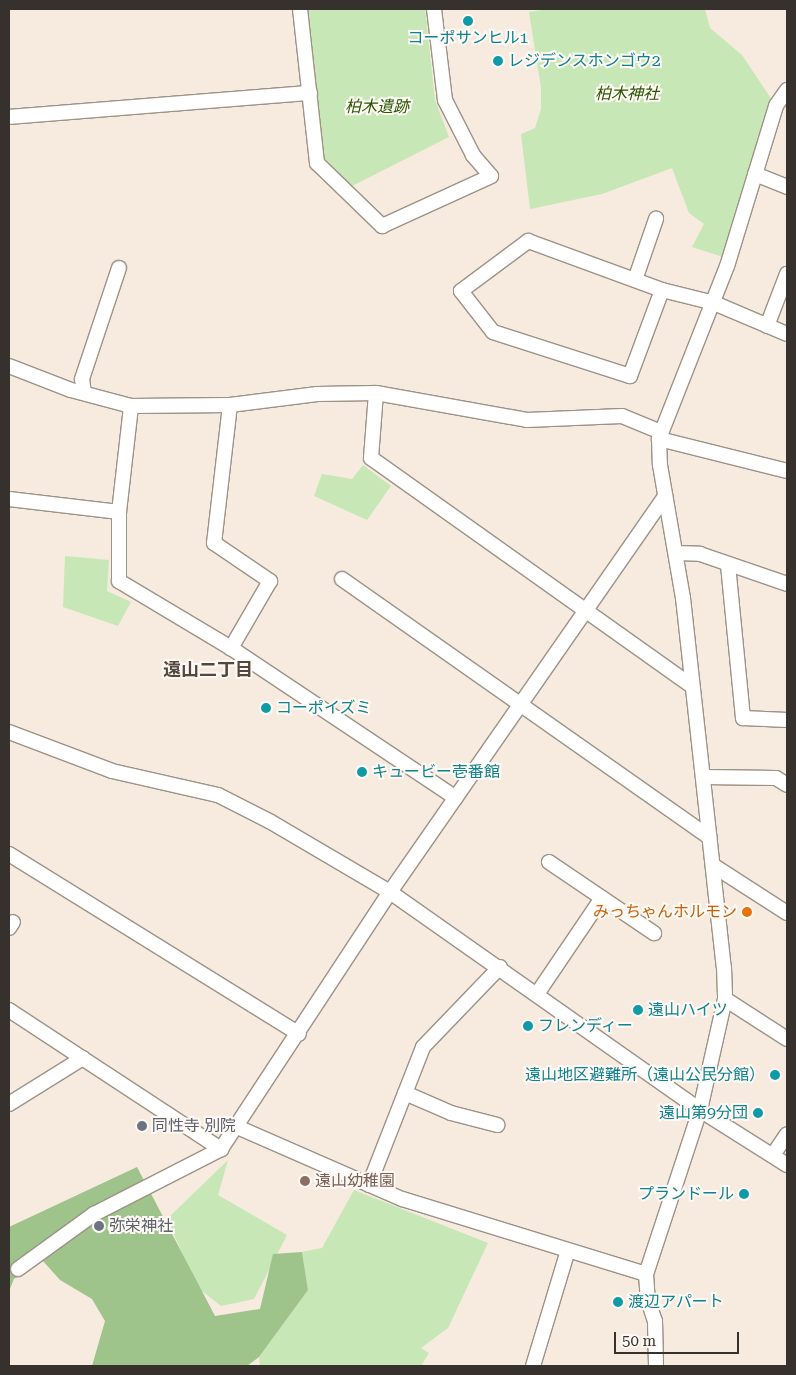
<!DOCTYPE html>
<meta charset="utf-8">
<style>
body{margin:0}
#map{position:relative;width:796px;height:1375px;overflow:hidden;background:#f6ebde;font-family:"Roboto Serif","Noto Sans JP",serif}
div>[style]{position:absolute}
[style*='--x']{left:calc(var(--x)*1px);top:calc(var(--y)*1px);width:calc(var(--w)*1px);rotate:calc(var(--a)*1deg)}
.green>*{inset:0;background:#c7e7b6}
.forest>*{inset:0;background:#9ec38b}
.roads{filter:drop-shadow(1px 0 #9c9286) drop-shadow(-1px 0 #9c9286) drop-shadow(0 1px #9c9286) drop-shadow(0 -1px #9c9286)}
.street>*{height:14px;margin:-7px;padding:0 7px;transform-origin:7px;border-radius:7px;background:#fff}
.dots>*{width:14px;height:14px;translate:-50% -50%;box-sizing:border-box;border:2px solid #fef9f4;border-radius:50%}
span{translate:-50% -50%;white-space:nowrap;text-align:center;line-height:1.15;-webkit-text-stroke:4px #fef9f4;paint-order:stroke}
.culture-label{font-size:16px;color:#0d838f}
.left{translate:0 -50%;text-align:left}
.right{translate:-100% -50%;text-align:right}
.park-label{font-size:16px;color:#2a5602;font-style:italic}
.food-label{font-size:16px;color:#c56008}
.worship-label{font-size:16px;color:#5b616d}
.education-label{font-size:16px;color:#785e54}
.neighbourhood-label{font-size:18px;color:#52483d;font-weight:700}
.frame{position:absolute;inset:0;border:10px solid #36312c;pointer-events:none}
.scale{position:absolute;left:614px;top:1332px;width:125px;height:22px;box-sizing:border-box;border:2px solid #36312c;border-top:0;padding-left:6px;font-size:15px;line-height:18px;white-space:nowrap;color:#36312c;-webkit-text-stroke:4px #fef9f4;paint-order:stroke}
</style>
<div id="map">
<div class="green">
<i style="clip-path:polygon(308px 9px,425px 9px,435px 100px,449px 137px,352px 186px,324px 158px)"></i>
<i style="clip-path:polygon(548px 9px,705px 9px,710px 28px,742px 55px,776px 106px,729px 259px,692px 247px,704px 224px,689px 213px,672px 168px,602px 194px,530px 209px,521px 134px,535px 128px,541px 109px,541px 88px,529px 12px)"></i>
<i style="clip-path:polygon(363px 465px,391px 486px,367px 520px,314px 496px,322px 474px,352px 479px)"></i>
<i style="clip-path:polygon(65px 556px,109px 560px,107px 591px,131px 602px,118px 626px,63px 607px)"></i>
<i style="clip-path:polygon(228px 1160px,218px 1195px,287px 1235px,254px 1299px,221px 1306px,198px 1288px,167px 1219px)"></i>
<i style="clip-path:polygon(354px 1190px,488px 1243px,448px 1328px,421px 1348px,429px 1353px,421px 1366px,260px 1366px,259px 1357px,308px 1290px,302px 1252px,322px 1248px)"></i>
</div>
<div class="forest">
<i style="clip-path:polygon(137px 1167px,215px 1316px,260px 1309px,273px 1254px,302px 1252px,308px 1290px,259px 1357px,247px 1366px,92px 1366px,105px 1321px,92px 1299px,60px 1280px,43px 1261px,14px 1279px,9px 1291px,9px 1227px)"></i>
</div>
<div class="roads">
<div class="street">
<i style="--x:300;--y:9;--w:155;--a:83.7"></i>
<i style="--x:317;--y:163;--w:91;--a:44.1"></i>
<i style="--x:382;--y:226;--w:120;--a:-24.6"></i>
<i style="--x:491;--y:176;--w:28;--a:-131"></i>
<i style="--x:473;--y:155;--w:62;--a:-117"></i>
<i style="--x:445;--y:100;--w:92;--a:-96.9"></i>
<i style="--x:787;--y:90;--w:19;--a:125"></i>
<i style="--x:776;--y:106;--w:167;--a:107"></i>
<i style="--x:727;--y:266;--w:186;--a:111.5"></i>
<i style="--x:659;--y:439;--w:26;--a:88"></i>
<i style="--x:660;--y:465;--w:135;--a:80.2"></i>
<i style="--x:683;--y:598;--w:371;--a:83.7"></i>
<i style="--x:724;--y:967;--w:32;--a:88"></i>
<i style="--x:725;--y:999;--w:114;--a:102.7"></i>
<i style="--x:700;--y:1110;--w:103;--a:32.3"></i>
<i style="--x:9;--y:117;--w:302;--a:-4.6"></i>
<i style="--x:755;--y:174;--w:35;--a:22"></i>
<i style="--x:635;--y:280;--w:65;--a:-71"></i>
<i style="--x:662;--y:290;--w:92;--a:110.4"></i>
<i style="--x:630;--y:376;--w:144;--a:-162.2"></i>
<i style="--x:493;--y:332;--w:52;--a:-128"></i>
<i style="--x:461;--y:291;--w:84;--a:-36.7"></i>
<i style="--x:528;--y:241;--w:143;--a:20.1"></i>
<i style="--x:662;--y:290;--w:54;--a:14"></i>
<i style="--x:714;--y:303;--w:79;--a:23"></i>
<i style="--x:767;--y:326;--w:56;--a:-69"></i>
<i style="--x:9;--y:366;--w:66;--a:21.2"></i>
<i style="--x:71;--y:390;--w:62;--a:14.9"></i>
<i style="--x:131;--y:406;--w:99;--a:-0.6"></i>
<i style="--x:230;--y:405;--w:88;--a:-7.2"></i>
<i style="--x:317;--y:394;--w:59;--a:-1"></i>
<i style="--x:376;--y:393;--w:153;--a:10.1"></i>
<i style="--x:527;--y:420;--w:95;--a:-2.4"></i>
<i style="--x:622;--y:416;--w:42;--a:22.3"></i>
<i style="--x:84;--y:393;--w:14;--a:-98"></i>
<i style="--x:82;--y:379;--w:117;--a:-71.6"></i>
<i style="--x:376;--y:393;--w:65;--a:94.4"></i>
<i style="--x:371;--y:458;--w:394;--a:35.4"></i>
<i style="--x:230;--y:405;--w:139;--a:96.6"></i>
<i style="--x:214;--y:543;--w:68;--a:34.2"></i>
<i style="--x:270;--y:581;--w:78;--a:120.2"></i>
<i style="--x:659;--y:439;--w:132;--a:14"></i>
<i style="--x:9;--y:499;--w:111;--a:6.7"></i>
<i style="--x:119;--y:512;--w:107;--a:-83.5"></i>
<i style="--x:119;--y:512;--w:69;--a:90"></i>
<i style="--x:119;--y:581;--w:131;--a:30.9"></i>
<i style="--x:231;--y:648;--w:270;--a:33.7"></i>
<i style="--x:677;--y:553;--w:23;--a:2"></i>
<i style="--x:700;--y:554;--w:92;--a:19"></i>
<i style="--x:728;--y:565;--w:154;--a:84.4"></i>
<i style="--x:743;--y:718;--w:44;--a:2.6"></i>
<i style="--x:342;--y:579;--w:449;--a:35.1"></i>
<i style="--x:9;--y:732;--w:110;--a:20.7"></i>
<i style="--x:112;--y:771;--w:109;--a:12.8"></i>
<i style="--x:218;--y:795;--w:59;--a:27"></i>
<i style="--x:271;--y:822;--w:138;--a:30.5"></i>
<i style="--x:390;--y:892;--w:379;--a:35.1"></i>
<i style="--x:700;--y:1110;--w:173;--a:108.2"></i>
<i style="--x:646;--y:1274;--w:255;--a:-162.9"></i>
<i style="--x:402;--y:1199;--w:180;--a:-156.4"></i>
<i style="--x:704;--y:777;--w:72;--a:0.8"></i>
<i style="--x:776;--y:778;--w:13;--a:32"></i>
<i style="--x:9;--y:854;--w:341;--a:31.8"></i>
<i style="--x:549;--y:862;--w:127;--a:34.1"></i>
<i style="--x:714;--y:866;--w:87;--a:32.8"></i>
<i style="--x:9;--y:928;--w:7;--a:-56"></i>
<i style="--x:537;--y:994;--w:116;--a:-55.9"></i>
<i style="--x:725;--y:999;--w:74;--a:32.8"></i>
<i style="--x:9;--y:1010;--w:254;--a:33.3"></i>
<i style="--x:221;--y:1149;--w:308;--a:-56.7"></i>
<i style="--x:390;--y:892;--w:482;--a:-55.2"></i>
<i style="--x:405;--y:1093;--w:50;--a:23.5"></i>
<i style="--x:451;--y:1113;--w:48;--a:14.6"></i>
<i style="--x:9;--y:1104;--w:87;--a:-31.9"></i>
<i style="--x:773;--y:1155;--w:25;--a:-56"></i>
<i style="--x:369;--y:1185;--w:148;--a:-68.6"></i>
<i style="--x:423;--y:1047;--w:111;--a:-46.1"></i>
<i style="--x:18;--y:1269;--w:94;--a:-35.9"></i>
<i style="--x:94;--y:1214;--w:143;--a:-27.1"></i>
<i style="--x:646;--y:1274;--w:26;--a:86"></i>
<i style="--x:648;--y:1300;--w:22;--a:72"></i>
<i style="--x:655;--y:1321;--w:45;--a:88.7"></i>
<i style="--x:533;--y:1366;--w:121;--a:-73.2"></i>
</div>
</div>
<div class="dots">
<i style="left:468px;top:21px;background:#0f9aa8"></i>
<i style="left:498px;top:61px;background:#0f9aa8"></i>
<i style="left:266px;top:708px;background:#0f9aa8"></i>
<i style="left:362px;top:772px;background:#0f9aa8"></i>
<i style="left:747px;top:912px;background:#e8710a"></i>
<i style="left:638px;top:1010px;background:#0f9aa8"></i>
<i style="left:528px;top:1026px;background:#0f9aa8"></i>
<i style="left:775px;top:1075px;background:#0f9aa8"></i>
<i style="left:758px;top:1113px;background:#0f9aa8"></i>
<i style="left:142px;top:1126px;background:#6b7280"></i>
<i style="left:305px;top:1181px;background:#8d6e63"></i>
<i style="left:744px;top:1194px;background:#0f9aa8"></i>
<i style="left:99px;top:1226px;background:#6b7280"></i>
<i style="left:618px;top:1302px;background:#0f9aa8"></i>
</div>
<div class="culture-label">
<span style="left:468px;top:38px">コーポサンヒル1</span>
<span class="left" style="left:508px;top:61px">レジデンスホンゴウ2</span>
<span class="left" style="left:276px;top:708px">コーポイズミ</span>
<span class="left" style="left:372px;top:772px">キュービー壱番館</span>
<span class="left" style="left:648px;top:1010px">遠山ハイツ</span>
<span class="left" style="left:538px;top:1026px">フレンディー</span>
<span class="right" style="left:765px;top:1075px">遠山地区避難所（遠山公民分館）</span>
<span class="right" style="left:748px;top:1113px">遠山第9分団</span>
<span class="right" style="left:734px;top:1194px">プランドール</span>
<span class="left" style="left:628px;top:1302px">渡辺アパート</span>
</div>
<div class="park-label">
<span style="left:627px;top:94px">柏木神社</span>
<span style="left:377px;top:107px">柏木遺跡</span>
</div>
<div class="food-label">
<span class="right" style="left:737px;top:912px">みっちゃんホルモン</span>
</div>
<div class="worship-label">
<span class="left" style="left:152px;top:1126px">同性寺 別院</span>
<span class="left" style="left:109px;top:1226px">弥栄神社</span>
</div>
<div class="education-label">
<span class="left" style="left:315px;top:1181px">遠山幼稚園</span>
</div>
<div class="neighbourhood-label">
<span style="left:208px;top:670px">遠山二丁目</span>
</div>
<div class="frame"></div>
<div class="scale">50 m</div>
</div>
